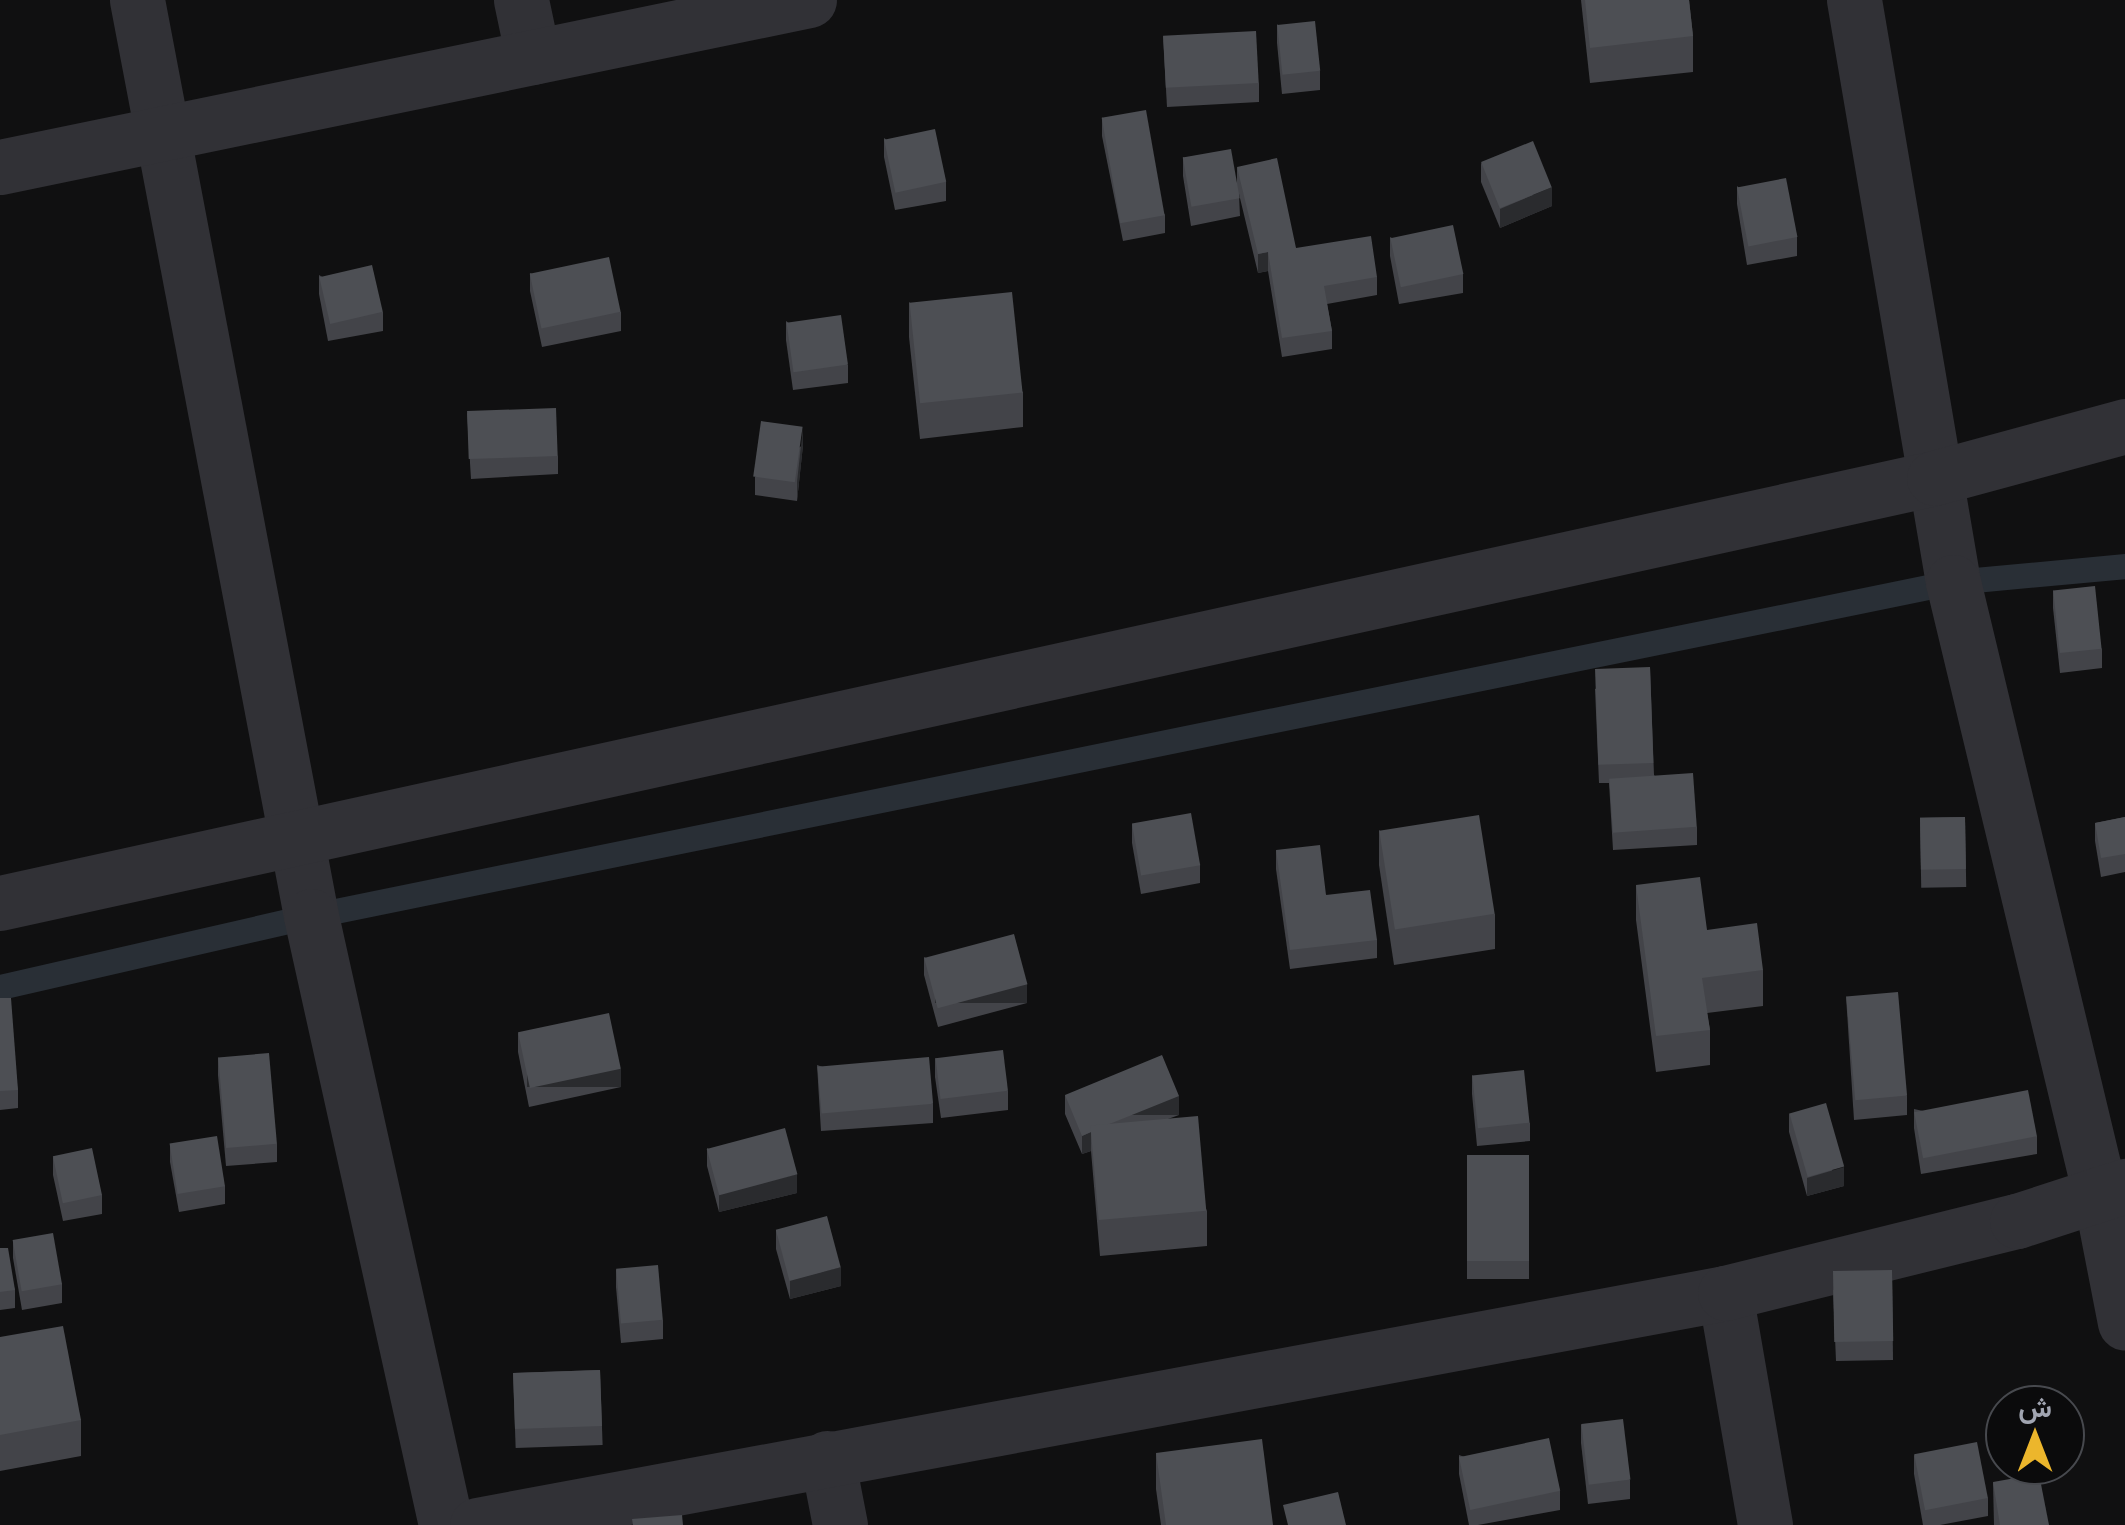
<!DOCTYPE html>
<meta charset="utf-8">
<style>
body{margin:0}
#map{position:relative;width:2125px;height:1525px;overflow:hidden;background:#101011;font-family:"PT Sans Narrow",Vazirmatn,sans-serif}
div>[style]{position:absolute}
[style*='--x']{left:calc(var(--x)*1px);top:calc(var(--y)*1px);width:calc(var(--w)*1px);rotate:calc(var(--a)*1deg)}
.stream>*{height:25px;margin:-12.5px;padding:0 12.5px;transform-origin:12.5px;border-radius:12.5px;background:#292f36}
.minor>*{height:55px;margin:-27.5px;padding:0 27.5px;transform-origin:27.5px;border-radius:27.5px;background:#313136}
.wall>*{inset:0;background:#434449;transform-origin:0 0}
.shaded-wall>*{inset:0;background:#2a2b2e;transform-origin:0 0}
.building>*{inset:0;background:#4d4f54;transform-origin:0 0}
span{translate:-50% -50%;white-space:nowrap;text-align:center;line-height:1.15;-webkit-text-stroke:8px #0b0b0c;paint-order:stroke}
.north{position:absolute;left:1985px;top:1385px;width:100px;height:100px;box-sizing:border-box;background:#0b0b0c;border:2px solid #47494e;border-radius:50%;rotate:0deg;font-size:28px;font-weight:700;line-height:40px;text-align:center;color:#a1a5b1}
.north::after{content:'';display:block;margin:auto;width:35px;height:45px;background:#ecb62c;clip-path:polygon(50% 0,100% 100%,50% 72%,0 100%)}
</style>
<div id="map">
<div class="stream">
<i style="--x:0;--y:987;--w:319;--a:-12.9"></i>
<i style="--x:311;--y:916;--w:1676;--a:-11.5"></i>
<i style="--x:1953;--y:582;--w:173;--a:-5.3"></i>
</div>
<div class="minor">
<i style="--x:137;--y:0;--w:932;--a:79.24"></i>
<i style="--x:311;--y:916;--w:624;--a:77.5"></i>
<i style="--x:521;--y:0;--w:58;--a:78.1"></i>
<i style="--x:1854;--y:0;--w:590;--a:80.35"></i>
<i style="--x:1953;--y:582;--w:629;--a:76.49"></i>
<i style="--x:2100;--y:1194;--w:131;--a:79"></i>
<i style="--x:0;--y:167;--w:826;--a:-11.66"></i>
<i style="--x:0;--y:903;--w:1980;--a:-12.39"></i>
<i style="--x:1934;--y:478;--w:198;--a:-15.2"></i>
<i style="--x:1725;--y:1293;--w:235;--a:80.2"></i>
<i style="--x:827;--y:1458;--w:68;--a:79"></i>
<i style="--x:477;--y:1525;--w:1269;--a:-10.53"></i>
<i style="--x:1725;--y:1293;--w:301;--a:-13.9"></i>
<i style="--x:2017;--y:1221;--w:114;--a:-18"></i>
</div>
<div class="wall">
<i style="clip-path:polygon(1581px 0,1689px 0,1693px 36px,1693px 72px,1590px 83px)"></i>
<i style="clip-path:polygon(1277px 24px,1320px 71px,1320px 90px,1282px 94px,1277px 43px)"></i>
<i style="clip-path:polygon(1163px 36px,1259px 83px,1259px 102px,1167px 107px)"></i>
<i style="clip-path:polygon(1102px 117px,1165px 215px,1165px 233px,1123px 241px,1102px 136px)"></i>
<i style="clip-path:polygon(884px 138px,946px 182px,946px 201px,895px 210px,884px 157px)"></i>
<i style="clip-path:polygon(1183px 157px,1237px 184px,1237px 167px,1296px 248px,1377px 277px,1377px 295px,1327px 304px,1332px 331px,1332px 349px,1282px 357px,1268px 271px,1258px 273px,1239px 194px,1240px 216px,1191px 226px,1183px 176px)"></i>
<i style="clip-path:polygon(1481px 163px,1552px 206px,1500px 228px,1481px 182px)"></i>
<i style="clip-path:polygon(1737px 186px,1797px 237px,1797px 256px,1747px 265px,1737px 204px)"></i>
<i style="clip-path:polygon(1390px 237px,1463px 274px,1463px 293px,1399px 304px,1390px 256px)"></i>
<i style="clip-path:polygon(530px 273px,621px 312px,621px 331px,542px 347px,530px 291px)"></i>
<i style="clip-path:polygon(319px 275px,383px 312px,383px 331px,328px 341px,319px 294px)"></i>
<i style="clip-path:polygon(909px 302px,1023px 392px,1023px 427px,920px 439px,909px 337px)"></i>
<i style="clip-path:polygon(786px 321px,848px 365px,848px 383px,793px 390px,786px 340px)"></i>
<i style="clip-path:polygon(467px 413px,558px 456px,558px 474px,471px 479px)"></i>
<i style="clip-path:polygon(803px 445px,797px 501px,755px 495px,755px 477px)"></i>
<i style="clip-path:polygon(2053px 590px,2102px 649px,2102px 668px,2060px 673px,2053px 608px)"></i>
<i style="clip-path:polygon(1650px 667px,1654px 775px,1697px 827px,1697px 845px,1613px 850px,1609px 783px,1599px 783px,1595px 689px)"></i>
<i style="left:1965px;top:817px;width:70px;height:45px;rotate:89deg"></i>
<i style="clip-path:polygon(2125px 817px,2125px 872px,2101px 877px,2095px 841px,2095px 823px)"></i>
<i style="clip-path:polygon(1132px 824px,1200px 865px,1200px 883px,1141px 894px,1132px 843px)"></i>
<i style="clip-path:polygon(1379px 830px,1495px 914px,1495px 949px,1394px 965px,1379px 865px)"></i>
<i style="clip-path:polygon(1276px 850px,1377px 940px,1377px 958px,1290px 969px,1276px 869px)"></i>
<i style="clip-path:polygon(1636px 885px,1707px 930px,1763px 970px,1763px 1006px,1707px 1013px,1710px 1030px,1710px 1065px,1656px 1072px,1636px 920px)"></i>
<i style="clip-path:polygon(924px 957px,1027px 1003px,938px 1027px,924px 975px)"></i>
<i style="clip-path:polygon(1846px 996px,1907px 1096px,1907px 1115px,1854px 1120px)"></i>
<i style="clip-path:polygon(0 998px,18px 1090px,18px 1108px,0 1110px)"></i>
<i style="clip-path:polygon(518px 1033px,621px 1087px,529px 1107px,518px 1052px)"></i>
<i style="clip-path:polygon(218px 1057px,277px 1144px,277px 1162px,226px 1166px,218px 1075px)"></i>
<i style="clip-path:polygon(935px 1058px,1008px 1091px,1008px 1110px,941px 1118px,935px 1077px)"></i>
<i style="clip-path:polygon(817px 1065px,933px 1104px,933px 1123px,821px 1131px)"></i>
<i style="clip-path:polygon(1472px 1075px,1530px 1123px,1530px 1141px,1477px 1146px,1472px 1094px)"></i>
<i style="clip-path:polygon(1065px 1095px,1179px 1115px,1168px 1119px,1207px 1211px,1207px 1246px,1100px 1256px,1091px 1151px,1082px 1154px,1065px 1114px)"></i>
<i style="clip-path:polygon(1914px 1109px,2037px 1136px,2037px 1154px,1921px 1174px,1914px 1128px)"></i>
<i style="clip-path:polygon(1789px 1113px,1844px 1186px,1807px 1196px,1789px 1132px)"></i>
<i style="clip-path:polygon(170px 1144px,225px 1186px,225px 1204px,179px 1212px,170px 1162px)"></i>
<i style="clip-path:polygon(707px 1148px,797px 1193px,719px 1212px,707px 1166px)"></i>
<i style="left:1467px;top:1155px;width:62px;height:124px"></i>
<i style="clip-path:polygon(53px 1157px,102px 1195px,102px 1214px,63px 1221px,53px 1175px)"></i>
<i style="clip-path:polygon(776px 1230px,841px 1286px,790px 1299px,776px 1249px)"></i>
<i style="clip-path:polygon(13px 1240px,62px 1284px,62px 1303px,22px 1310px,13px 1258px)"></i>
<i style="clip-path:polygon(0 1248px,15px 1290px,15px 1308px,0 1310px)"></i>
<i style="clip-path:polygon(616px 1269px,663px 1320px,663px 1339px,621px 1343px,616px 1287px)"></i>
<i style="clip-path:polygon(1892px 1270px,1893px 1360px,1836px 1361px,1833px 1290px)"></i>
<i style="clip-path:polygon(0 1337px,81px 1420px,81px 1456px,0 1471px)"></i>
<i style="left:600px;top:1370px;width:75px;height:87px;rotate:88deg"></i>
<i style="clip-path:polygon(1581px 1424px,1630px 1480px,1630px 1499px,1588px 1504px,1581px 1443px)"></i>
<i style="clip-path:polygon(1156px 1453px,1273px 1525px,1161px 1525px,1156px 1489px)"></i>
<i style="clip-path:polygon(1459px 1455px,1560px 1491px,1560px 1510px,1478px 1525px,1469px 1525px,1459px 1474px)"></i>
<i style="clip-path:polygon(1914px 1455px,1988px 1498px,1988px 1516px,1940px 1525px,1923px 1525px,1914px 1474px)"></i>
<i style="clip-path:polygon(1993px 1482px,2049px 1525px,1994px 1525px)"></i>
</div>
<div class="shaded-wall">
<i style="clip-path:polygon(1552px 187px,1552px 206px,1500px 228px,1500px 209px)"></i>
<i style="clip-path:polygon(1268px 252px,1268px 271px,1258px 273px,1258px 254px)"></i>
<i style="clip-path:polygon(803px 427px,803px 445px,797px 501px,797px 482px)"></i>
<i style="left:1027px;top:984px;width:19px;height:92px;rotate:90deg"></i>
<i style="left:621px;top:1069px;width:18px;height:94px;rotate:90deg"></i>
<i style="left:1179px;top:1096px;width:19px;height:95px;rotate:90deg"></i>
<i style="clip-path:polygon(1091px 1132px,1091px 1151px,1082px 1154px,1082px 1136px)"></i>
<i style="clip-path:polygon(1844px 1167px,1844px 1186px,1807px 1196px,1807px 1178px)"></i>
<i style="clip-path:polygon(797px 1174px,797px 1193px,719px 1212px,719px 1194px)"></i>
<i style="clip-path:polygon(841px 1267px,841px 1286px,790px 1299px,790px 1280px)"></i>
</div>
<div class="building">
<i style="clip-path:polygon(1585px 0,1689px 0,1693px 36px,1590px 48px)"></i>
<i style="left:1315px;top:21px;width:50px;height:38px;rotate:84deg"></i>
<i style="left:1256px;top:31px;width:52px;height:93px;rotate:87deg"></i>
<i style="left:1146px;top:110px;width:107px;height:45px;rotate:80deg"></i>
<i style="left:935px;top:129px;width:54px;height:52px;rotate:78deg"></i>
<i style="left:1533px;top:141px;width:50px;height:56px;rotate:68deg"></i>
<i style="left:1231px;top:149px;width:50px;height:49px;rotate:80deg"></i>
<i style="clip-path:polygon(1277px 158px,1296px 248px,1371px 236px,1377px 277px,1324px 286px,1332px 331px,1282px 338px,1268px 252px,1258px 254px,1237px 167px)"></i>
<i style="left:1786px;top:178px;width:60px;height:50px;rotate:79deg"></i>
<i style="left:1453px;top:225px;width:50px;height:64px;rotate:78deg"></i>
<i style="left:609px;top:257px;width:56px;height:81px;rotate:78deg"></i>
<i style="left:372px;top:265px;width:48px;height:54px;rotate:77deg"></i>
<i style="left:1012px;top:292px;width:101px;height:103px;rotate:84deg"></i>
<i style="left:841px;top:315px;width:50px;height:55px;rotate:82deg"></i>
<i style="left:556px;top:408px;width:48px;height:89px;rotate:88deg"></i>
<i style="left:761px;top:421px;width:42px;height:56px;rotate:8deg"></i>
<i style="left:2095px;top:586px;width:63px;height:42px;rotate:84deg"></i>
<i style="left:1650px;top:667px;width:96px;height:55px;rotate:88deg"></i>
<i style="left:1693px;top:773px;width:54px;height:84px;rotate:86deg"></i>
<i style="left:1191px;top:813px;width:53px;height:60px;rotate:80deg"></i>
<i style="left:1479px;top:815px;width:100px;height:101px;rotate:81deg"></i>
<i style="left:1965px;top:817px;width:52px;height:45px;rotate:89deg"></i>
<i style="clip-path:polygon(2125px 817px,2125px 854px,2101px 858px,2095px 823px)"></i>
<i style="clip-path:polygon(1320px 845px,1326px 895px,1370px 890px,1377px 940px,1290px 950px,1276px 850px)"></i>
<i style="clip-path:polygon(1700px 877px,1707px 930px,1757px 923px,1763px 970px,1702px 978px,1710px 1030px,1656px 1036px,1636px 885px)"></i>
<i style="left:1014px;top:934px;width:52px;height:93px;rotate:75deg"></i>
<i style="left:1898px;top:992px;width:104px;height:52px;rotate:85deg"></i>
<i style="clip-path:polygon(0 998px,11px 998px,18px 1090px,0 1091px)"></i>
<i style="left:609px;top:1013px;width:57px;height:93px;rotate:78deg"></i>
<i style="left:1003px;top:1050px;width:41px;height:68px;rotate:83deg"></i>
<i style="left:269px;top:1053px;width:91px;height:51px;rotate:85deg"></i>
<i style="clip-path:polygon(1162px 1055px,1179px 1096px,1107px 1125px,1091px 1127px,1091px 1132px,1082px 1136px,1065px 1095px)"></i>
<i style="left:929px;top:1057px;width:47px;height:112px;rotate:85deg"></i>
<i style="left:1524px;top:1070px;width:53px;height:52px;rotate:84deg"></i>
<i style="left:2028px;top:1090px;width:47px;height:116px;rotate:79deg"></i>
<i style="left:1826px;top:1103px;width:66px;height:38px;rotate:74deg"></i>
<i style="left:1198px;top:1116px;width:95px;height:108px;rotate:85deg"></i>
<i style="left:785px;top:1128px;width:48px;height:81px;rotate:75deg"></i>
<i style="left:217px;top:1136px;width:51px;height:48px;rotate:81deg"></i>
<i style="left:92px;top:1148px;width:48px;height:40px;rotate:78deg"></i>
<i style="left:1467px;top:1155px;width:62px;height:106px"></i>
<i style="left:827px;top:1216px;width:53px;height:53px;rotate:75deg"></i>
<i style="left:53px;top:1233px;width:52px;height:41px;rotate:80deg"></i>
<i style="clip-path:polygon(0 1248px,8px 1248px,15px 1290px,0 1292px)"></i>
<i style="left:658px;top:1265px;width:55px;height:42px;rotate:85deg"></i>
<i style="left:1892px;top:1270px;width:71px;height:59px;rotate:89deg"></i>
<i style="clip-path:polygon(63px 1326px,81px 1420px,0 1435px,0 1337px)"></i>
<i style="left:600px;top:1370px;width:56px;height:87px;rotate:88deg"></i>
<i style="left:1623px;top:1419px;width:61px;height:42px;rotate:83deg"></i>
<i style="left:1549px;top:1438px;width:54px;height:92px;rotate:78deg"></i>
<i style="clip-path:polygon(1262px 1439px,1273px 1525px,1166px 1525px,1156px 1453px)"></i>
<i style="left:1977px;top:1442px;width:57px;height:64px;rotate:79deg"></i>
<i style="clip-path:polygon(2039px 1474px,2049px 1525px,2000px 1525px,1993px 1482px)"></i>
<i style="clip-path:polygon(1338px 1492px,1346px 1525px,1288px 1525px,1283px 1505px)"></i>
<i style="clip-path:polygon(682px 1515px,683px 1525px,633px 1525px,632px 1519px)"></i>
</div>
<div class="north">ش</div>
</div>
